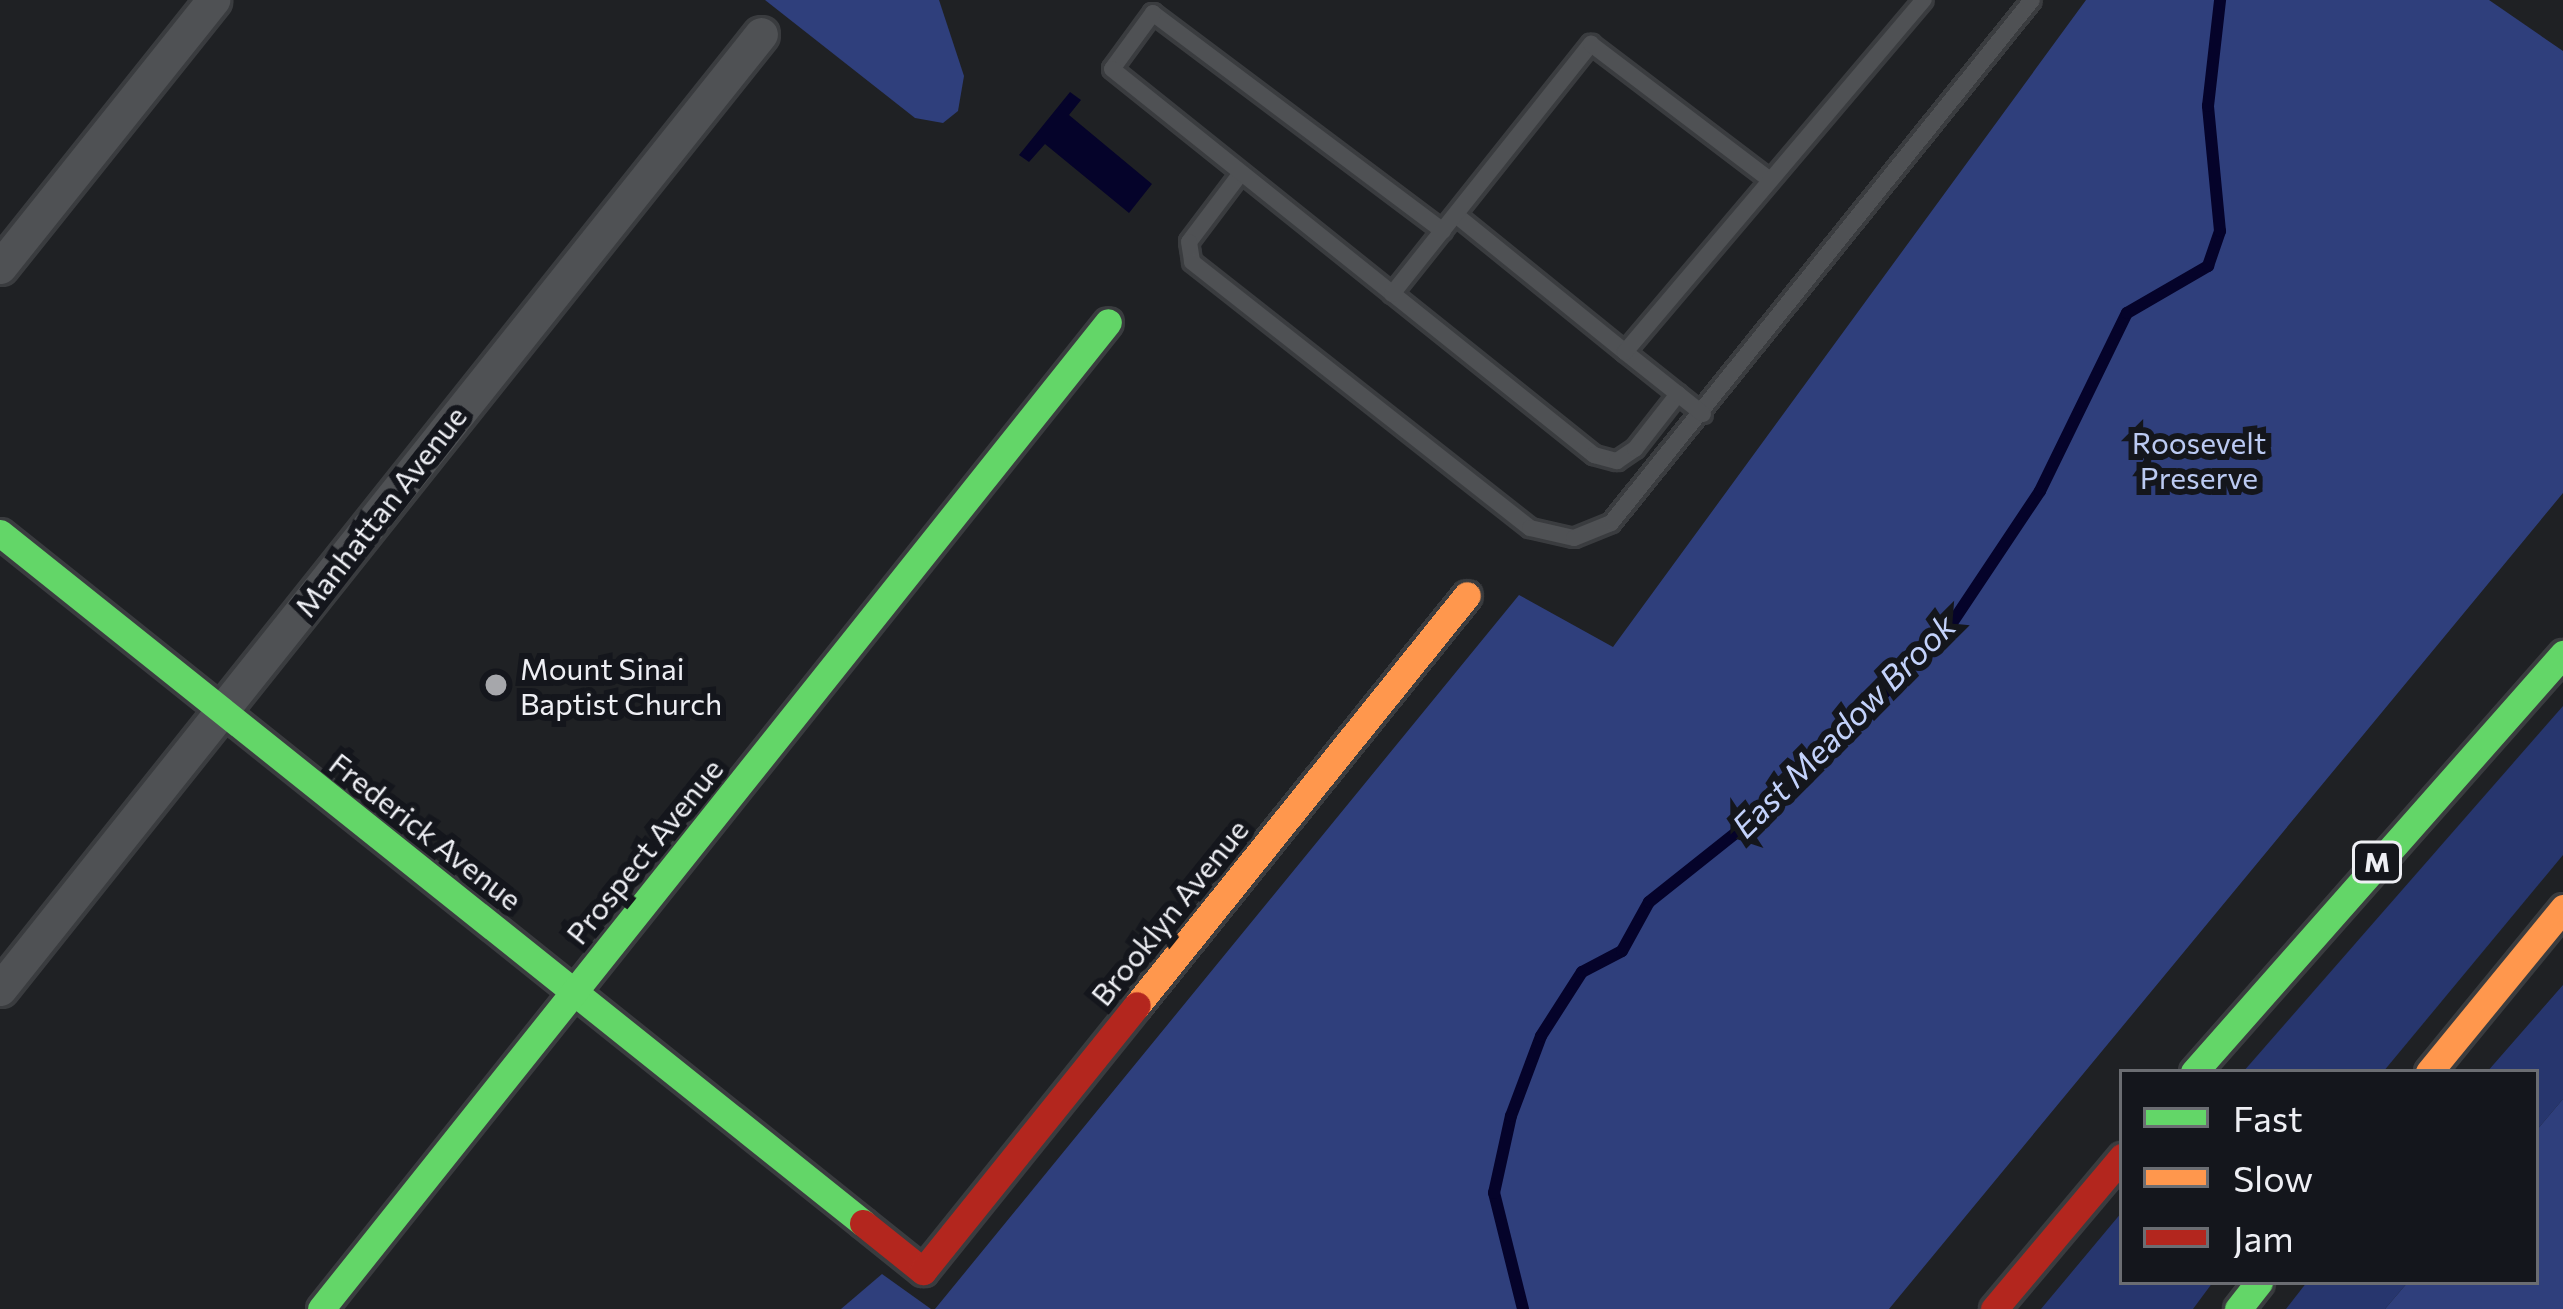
<!DOCTYPE html>
<style>
body{margin:0}
#map{position:relative;width:2563px;height:1309px;overflow:hidden;background:#1f2124;font-family:Commissioner,sans-serif}
div>[style]{position:absolute}
[style*='--x']{left:calc(var(--x)*1px);top:calc(var(--y)*1px);width:calc(var(--w)*1px);rotate:calc(var(--a)*1deg)}
.green>*{inset:0;background:#27366e}
.forest>*{inset:0;background:#2f3f7c}
.water>*{inset:0;background:#05032a}
.stream>*{height:12px;margin:-6px;padding:0 6px;transform-origin:6px;border-radius:6px;background:#05032a}
.roads{filter:drop-shadow(3px 0 #3a3c3f) drop-shadow(-3px 0 #3a3c3f) drop-shadow(0 3px #3a3c3f) drop-shadow(0 -3px #3a3c3f)}
.lane>*{height:16px;margin:-8px;padding:0 8px;transform-origin:8px;border-radius:8px;background:#4f5154}
.street>*{height:33px;margin:-16.5px;padding:0 16.5px;transform-origin:16.5px;border-radius:16.5px;background:#4f5154}
.fast>*{height:27px;margin:-13.5px;padding:0 13.5px;transform-origin:13.5px;border-radius:13.5px;background:#63d668}
.slow>*{height:27px;margin:-13.5px;padding:0 13.5px;transform-origin:13.5px;border-radius:13.5px;background:#ff974d}
.jam>*{height:27px;margin:-13.5px;padding:0 13.5px;transform-origin:13.5px;border-radius:13.5px;background:#b3261e}
.dots>*{width:33px;height:33px;translate:-50% -50%;box-sizing:border-box;border:6px solid #14161c;border-radius:50%}
span{translate:-50% -50%;white-space:nowrap;text-align:center;line-height:1.15;-webkit-text-stroke:12px #14161c;paint-order:stroke}
.shield-label span{padding:3px 9px;background:#14161c;border:3px solid;border-radius:9px;-webkit-text-stroke-width:0}
.shield-label{font-size:27px;color:#eeeff4;font-weight:700}
.park-label{font-size:30px;color:#bbcaf2}
.street-label{font-size:30px;color:#eeeff4}
.poi-label{font-size:30px;color:#eeeff4}
.left{translate:0 -50%;text-align:left}
.water-label{font-size:33px;color:#c3d2fb;font-style:italic}
.legend{position:absolute;left:2119px;top:1069px;width:420px;height:216px;box-sizing:border-box;background:#14161c;border:3px solid #6b6d72;margin:0;padding:15px 21px;list-style:none;font-size:36px;color:#eeeff4}
.legend li{display:flex;align-items:center;gap:24px;height:60px}
.legend b{width:60px;border:3px solid #6b6d72}
</style>
<div id="map">
<div class="green">
<i style="clip-path:polygon(2563px 706px,2563px 855px,2383px 1072px,2243px 1072px)"></i>
<i style="clip-path:polygon(2563px 985px,2563px 1099px,2536px 1131px,2536px 1072px,2487px 1072px)"></i>
<i style="clip-path:polygon(2122px 1212px,2122px 1282px,2213px 1282px,2193px 1309px,2041px 1309px)"></i>
<i style="clip-path:polygon(2307px 1282px,2408px 1282px,2385px 1309px,2286px 1309px)"></i>
</div>
<div class="forest">
<i style="clip-path:polygon(765px 0,939px 0,964px 76px,958px 111px,943px 123px,915px 118px)"></i>
<i style="clip-path:polygon(2086px 0,2489px 0,2563px 51px,2563px 493px,1889px 1309px,935px 1309px,1519px 595px,1613px 647px)"></i>
<i style="clip-path:polygon(2563px 1099px,2563px 1309px,2385px 1309px,2408px 1282px,2536px 1282px,2536px 1131px)"></i>
<i style="clip-path:polygon(882px 1274px,931px 1309px,841px 1309px)"></i>
</div>
<div class="water">
<i style="clip-path:polygon(1070px 92px,1081px 100px,1069px 115px,1152px 184px,1129px 213px,1045px 144px,1029px 162px,1019px 155px)"></i>
</div>
<div class="stream">
<i style="--x:1523;--y:1309;--w:120;--a:-104"></i>
<i style="--x:1494;--y:1193;--w:79;--a:-77.6"></i>
<i style="--x:1511;--y:1116;--w:85;--a:-69.4"></i>
<i style="--x:1541;--y:1036;--w:76;--a:-57.4"></i>
<i style="--x:1582;--y:972;--w:45;--a:-27.7"></i>
<i style="--x:1622;--y:951;--w:56;--a:-61.1"></i>
<i style="--x:1649;--y:902;--w:162;--a:-38.5"></i>
<i style="--x:1776;--y:801;--w:243;--a:-45"></i>
<i style="--x:1948;--y:629;--w:166;--a:-56.3"></i>
<i style="--x:2040;--y:491;--w:198;--a:-64"></i>
<i style="--x:2127;--y:313;--w:94;--a:-30.1"></i>
<i style="--x:2208;--y:266;--w:37;--a:-71"></i>
<i style="--x:2220;--y:231;--w:126;--a:-95.5"></i>
<i style="--x:2208;--y:106;--w:107;--a:-83.5"></i>
</div>
<div class="roads">
<div class="lane">
<i style="--x:1241;--y:173;--w:86;--a:127"></i>
<i style="--x:1189;--y:242;--w:20;--a:81"></i>
<i style="--x:1192;--y:262;--w:430;--a:38.2"></i>
<i style="--x:1530;--y:528;--w:45;--a:12.8"></i>
<i style="--x:1574;--y:538;--w:40;--a:-22"></i>
<i style="--x:1611;--y:523;--w:671;--a:-51.17"></i>
<i style="--x:1456;--y:215;--w:218;--a:39"></i>
<i style="--x:1443;--y:231;--w:363;--a:-143.1"></i>
<i style="--x:1153;--y:13;--w:69;--a:126.2"></i>
<i style="--x:1112;--y:69;--w:618;--a:38.69"></i>
<i style="--x:1594;--y:455;--w:24;--a:15"></i>
<i style="--x:1617;--y:461;--w:22;--a:-34"></i>
<i style="--x:1635;--y:449;--w:70;--a:-52"></i>
<i style="--x:1392;--y:294;--w:320;--a:-51.5"></i>
<i style="--x:1591;--y:44;--w:225;--a:37.2"></i>
<i style="--x:1703;--y:414;--w:100;--a:-141.5"></i>
<i style="--x:1625;--y:352;--w:462;--a:-49.7"></i>
</div>
<div class="street">
<i style="--x:0;--y:267;--w:342;--a:-51.4"></i>
<i style="--x:0;--y:989;--w:1221;--a:-51.45"></i>
</div>
<div class="fast">
<i style="--x:0;--y:533;--w:1105;--a:38.64"></i>
<i style="--x:2194;--y:1072;--w:558;--a:-48.56"></i>
<i style="--x:321;--y:1309;--w:1262;--a:-51.43"></i>
<i style="--x:2238;--y:1309;--w:34;--a:-52"></i>
</div>
<div class="slow">
<i style="--x:1137;--y:1005;--w:526;--a:-51.17"></i>
<i style="--x:2429;--y:1072;--w:212;--a:-50.7"></i>
</div>
<div class="jam">
<i style="--x:863;--y:1223;--w:77;--a:38.7"></i>
<i style="--x:923;--y:1271;--w:341;--a:-51.2"></i>
<i style="--x:1994;--y:1309;--w:199;--a:-49.9"></i>
</div>
</div>
<div class="dots">
<i style="left:496px;top:685px;background:#a6a7ab"></i>
</div>
<div class="shield-label">
<span style="left:2377px;top:862px">M</span>
</div>
<div class="park-label">
<span style="left:2199px;top:459px">Roosevelt<br>Preserve</span>
</div>
<div class="street-label">
<span style="left:380px;top:511px;rotate:-52deg">Manhattan Avenue</span>
<span style="left:426px;top:831px;rotate:38deg">Frederick Avenue</span>
<span style="left:644px;top:851px;rotate:-51deg">Prospect Avenue</span>
<span style="left:1169px;top:912px;rotate:-51deg">Brooklyn Avenue</span>
</div>
<div class="poi-label">
<span class="left" style="left:520px;top:685px">Mount Sinai<br>Baptist Church</span>
</div>
<div class="water-label">
<span style="left:1843px;top:725px;rotate:-45deg">East Meadow Brook</span>
</div>
<ul class="legend">
<li><b style="height:15px;background:#63d668"></b>Fast</li>
<li><b style="height:15px;background:#ff974d"></b>Slow</li>
<li><b style="height:15px;background:#b3261e"></b>Jam</li>
</ul>
</div>
